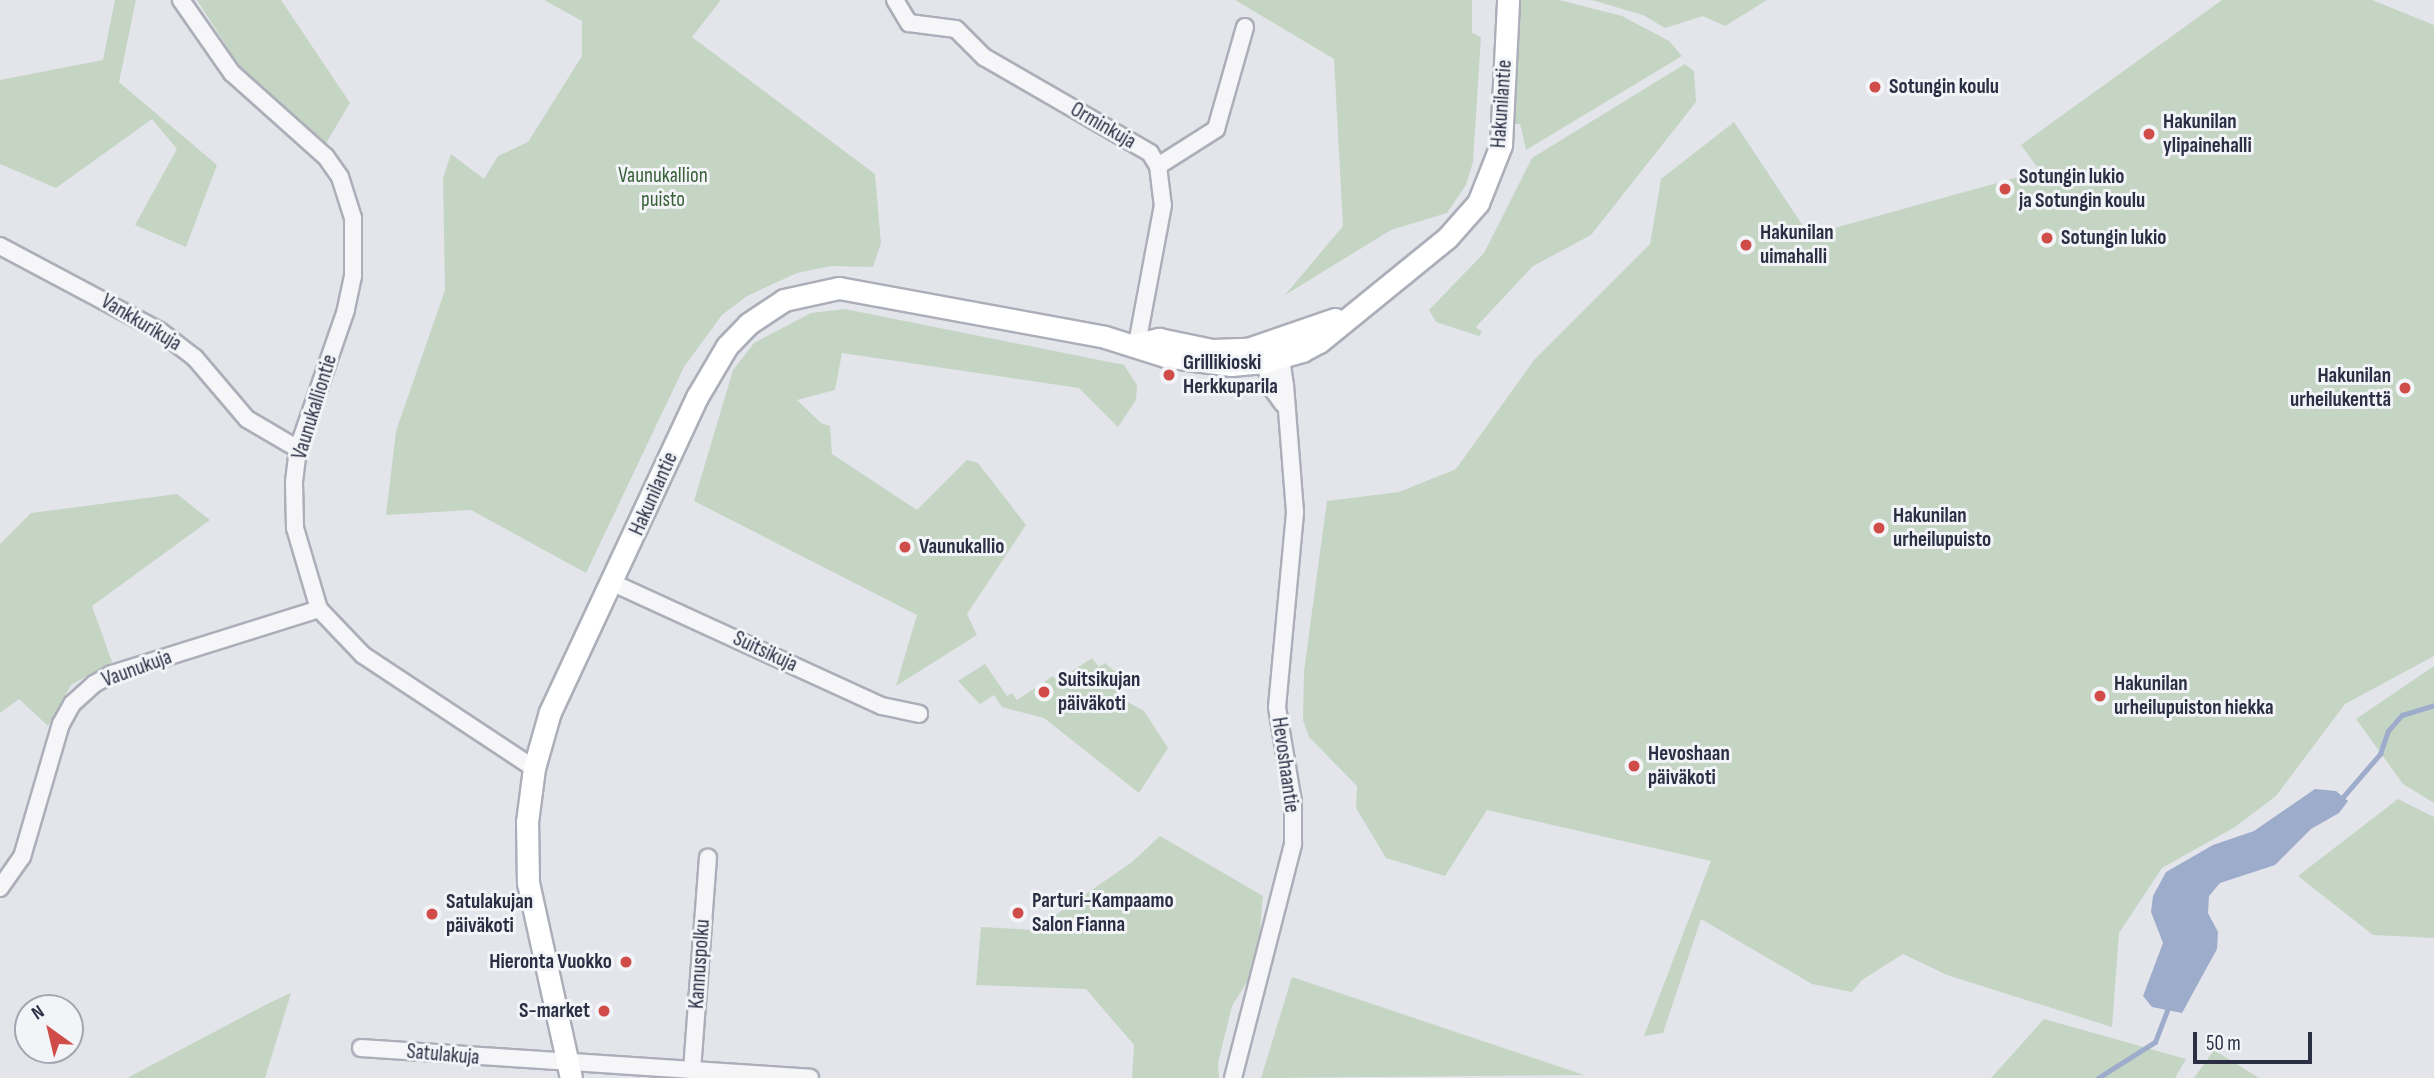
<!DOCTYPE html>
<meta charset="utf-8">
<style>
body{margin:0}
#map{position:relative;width:2434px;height:1078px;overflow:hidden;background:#e3e5eb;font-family:"Sofia Sans Condensed",sans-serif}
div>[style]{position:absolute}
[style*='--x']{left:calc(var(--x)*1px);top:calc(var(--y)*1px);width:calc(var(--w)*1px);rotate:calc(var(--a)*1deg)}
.green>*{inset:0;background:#c5d5c4}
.water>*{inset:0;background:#9eaccb}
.stream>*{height:4.5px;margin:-2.25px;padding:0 2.25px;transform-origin:2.25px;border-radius:2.25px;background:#9eaccb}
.roads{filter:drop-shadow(2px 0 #acaeb9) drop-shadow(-2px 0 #acaeb9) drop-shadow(0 2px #acaeb9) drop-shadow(0 -2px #acaeb9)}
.minor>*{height:16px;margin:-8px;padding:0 8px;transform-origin:8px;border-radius:8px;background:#f6f6f9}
.secondary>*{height:21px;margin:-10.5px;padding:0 10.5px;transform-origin:10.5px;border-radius:10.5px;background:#fff}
.dots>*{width:19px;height:19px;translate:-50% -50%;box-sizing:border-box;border:4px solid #f3f4f8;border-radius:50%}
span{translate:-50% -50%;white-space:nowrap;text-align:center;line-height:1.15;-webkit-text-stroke:6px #f3f4f8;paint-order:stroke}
.poi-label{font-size:21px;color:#2a2f44;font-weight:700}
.left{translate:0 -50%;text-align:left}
.right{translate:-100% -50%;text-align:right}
.street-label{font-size:21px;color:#2a2f44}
.park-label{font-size:21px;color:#386037}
.north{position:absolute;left:14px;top:994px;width:70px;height:70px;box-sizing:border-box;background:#f3f4f8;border:2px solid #a3a5b0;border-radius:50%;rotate:326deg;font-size:19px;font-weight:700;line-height:28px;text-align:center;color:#2a2f44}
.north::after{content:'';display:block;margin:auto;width:24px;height:32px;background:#d04c48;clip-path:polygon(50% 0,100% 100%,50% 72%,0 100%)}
.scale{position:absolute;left:2193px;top:1032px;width:119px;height:32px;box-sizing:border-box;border:4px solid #2a2f44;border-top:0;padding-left:9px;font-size:21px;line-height:24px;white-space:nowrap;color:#2a2f44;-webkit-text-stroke:5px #f3f4f8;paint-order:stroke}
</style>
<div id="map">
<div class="green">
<i style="clip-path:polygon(115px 0,136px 0,119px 82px,217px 165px,186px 247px,135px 225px,177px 149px,152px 119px,56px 188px,0 164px,0 80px,103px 60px)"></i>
<i style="clip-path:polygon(197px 0,281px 0,350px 103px,326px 143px,243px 72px)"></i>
<i style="clip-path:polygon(544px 0,721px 0,692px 37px,875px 174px,881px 243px,873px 267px,831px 266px,797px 273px,747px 296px,722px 315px,684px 367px,586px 573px,471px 510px,386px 515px,396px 431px,445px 290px,443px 178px,451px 154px,484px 179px,498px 156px,528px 142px,582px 56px,582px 21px)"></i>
<i style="clip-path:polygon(1235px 0,1472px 0,1472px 33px,1481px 37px,1473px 162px,1466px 185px,1447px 213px,1391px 230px,1285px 295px,1343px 226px,1334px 59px)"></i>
<i style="clip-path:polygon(1517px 0,1559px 0,1622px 16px,1669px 41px,1682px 56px,1526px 150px,1520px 124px,1514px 124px)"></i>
<i style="clip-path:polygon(1592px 0,1767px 0,1725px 26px,1703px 16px,1665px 28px,1643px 15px)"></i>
<i style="clip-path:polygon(2222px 0,2372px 0,2434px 25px,2434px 656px,2345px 704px,2276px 796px,2235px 827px,2162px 868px,2119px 933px,2112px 1027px,1947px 975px,1903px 954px,1862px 980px,1852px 992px,1812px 984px,1701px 919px,1663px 1033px,1644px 1036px,1711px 861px,1487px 810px,1445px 876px,1386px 858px,1356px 808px,1357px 786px,1309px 737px,1303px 720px,1304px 671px,1327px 501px,1399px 492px,1456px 469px,1534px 360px,1650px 244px,1661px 179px,1734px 122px,1809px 235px,2040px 171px,2021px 145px)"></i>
<i style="clip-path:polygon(1685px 64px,1694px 71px,1696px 102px,1591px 235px,1533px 266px,1476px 327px,1482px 332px,1479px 336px,1436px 322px,1429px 310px,1484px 253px,1532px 158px)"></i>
<i style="clip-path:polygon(845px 309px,1124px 365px,1137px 385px,1136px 400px,1118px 427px,1079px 388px,842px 353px,835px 390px,797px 400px,821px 423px,830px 426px,832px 454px,917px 510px,967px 460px,978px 463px,1026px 525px,967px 614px,977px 635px,896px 686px,917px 615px,694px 501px,733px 370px,754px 343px,811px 313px)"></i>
<i style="clip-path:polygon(177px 494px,210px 520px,92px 606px,112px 662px,71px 685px,48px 726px,19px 699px,0 713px,0 544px,31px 513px)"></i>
<i style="clip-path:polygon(1092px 658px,1099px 667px,1105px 663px,1118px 674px,1117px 696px,1144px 711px,1168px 748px,1139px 793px,1044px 718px,1002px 707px,994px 695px,980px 704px,958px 681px,985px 664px,1007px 696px,1012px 693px,1017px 700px,1053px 676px,1057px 681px)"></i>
<i style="clip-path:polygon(2434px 666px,2434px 803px,2403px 784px,2356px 719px)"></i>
<i style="clip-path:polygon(2398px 799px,2434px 817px,2434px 938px,2373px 935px,2298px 876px)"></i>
<i style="clip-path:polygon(1160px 836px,1263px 896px,1257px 966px,1232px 1006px,1218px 1063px,1219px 1078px,1132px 1078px,1134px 1045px,1086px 989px,976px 985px,981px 927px,1034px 930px,1132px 862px)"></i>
<i style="clip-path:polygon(1292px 977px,1584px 1075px,1261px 1078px)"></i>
<i style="clip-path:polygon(291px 993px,265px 1078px,127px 1078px,269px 1003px)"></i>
<i style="clip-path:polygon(2044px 1019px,2186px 1059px,2175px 1078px,1991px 1078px)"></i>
<i style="clip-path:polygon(2214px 1050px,2259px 1078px,2194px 1078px)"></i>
</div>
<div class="water">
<i style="clip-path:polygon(2315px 789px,2336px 791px,2348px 801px,2339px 813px,2311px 829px,2275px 865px,2220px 883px,2209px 896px,2208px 913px,2218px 932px,2217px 949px,2182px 1013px,2152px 1007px,2143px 996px,2163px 943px,2151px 912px,2153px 896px,2166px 872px,2213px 845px,2254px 831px)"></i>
</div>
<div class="stream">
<i style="--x:2343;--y:797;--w:57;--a:-49.3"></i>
<i style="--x:2380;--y:754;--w:24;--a:-71"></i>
<i style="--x:2388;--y:731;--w:21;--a:-49"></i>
<i style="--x:2402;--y:715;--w:34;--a:-17"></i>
<i style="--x:2098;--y:1078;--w:67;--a:-32.3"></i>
<i style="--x:2155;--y:1042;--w:34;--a:-69"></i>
</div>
<div class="roads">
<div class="minor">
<i style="--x:181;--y:0;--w:89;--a:55.1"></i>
<i style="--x:232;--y:73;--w:126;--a:41.8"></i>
<i style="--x:326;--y:157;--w:24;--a:55"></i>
<i style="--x:340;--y:177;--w:43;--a:72.4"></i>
<i style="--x:353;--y:218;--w:58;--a:90"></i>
<i style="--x:353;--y:276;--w:35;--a:102"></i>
<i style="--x:346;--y:310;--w:147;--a:109.1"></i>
<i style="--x:298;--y:449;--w:34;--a:97"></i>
<i style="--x:294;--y:483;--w:45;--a:88.7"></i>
<i style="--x:295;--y:528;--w:84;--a:73.5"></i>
<i style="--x:319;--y:609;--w:64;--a:46.3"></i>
<i style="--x:363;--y:655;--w:205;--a:33.5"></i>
<i style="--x:895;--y:0;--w:27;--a:59"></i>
<i style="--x:909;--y:23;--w:47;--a:7.3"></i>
<i style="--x:956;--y:29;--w:40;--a:45"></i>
<i style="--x:984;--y:57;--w:192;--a:30"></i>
<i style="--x:1150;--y:153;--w:15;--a:58"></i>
<i style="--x:1158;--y:166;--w:39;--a:83"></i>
<i style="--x:1163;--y:205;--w:141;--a:100.6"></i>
<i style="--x:1158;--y:166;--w:69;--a:-32.5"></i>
<i style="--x:1216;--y:129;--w:106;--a:-74.1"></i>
<i style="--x:0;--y:246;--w:181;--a:28"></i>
<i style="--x:160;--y:331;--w:44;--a:37.6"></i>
<i style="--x:195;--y:358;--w:80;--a:49.6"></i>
<i style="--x:247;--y:419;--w:59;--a:30.5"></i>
<i style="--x:1267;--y:352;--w:10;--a:107"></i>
<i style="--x:1264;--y:362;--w:29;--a:72"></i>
<i style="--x:1273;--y:390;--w:17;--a:54"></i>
<i style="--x:613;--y:583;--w:296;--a:24.6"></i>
<i style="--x:882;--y:706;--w:38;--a:12"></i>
<i style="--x:0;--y:888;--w:38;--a:-55"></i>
<i style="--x:22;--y:857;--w:139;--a:-73.7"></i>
<i style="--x:61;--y:724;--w:23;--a:-61"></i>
<i style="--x:72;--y:704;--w:30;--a:-42"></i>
<i style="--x:94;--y:684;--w:21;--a:-29"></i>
<i style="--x:112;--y:674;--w:217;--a:-17.4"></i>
<i style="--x:361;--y:1048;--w:450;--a:3.8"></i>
<i style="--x:692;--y:1070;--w:213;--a:-85.7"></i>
<i style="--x:1233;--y:1078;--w:242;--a:-75.6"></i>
<i style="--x:1293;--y:844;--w:42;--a:-90"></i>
<i style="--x:1293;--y:802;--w:96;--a:-99.6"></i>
<i style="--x:1277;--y:707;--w:196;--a:-84.7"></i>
<i style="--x:1295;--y:512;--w:126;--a:-94.5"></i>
<i style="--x:1285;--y:386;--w:28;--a:-98"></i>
<i style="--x:1281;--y:358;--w:12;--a:-138"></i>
</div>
<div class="secondary">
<i style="--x:1137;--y:344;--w:23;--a:-13"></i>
<i style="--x:1159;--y:339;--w:54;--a:11.7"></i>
<i style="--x:1212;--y:350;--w:36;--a:-2"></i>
<i style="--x:1248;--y:349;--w:92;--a:-19"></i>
<i style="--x:571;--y:1078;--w:200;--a:-102.4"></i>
<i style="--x:528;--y:883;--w:61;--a:-90.9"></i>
<i style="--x:527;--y:822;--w:54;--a:-82.6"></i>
<i style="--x:534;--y:768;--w:58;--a:-74.1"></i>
<i style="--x:550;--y:712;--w:348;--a:-65"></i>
<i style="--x:697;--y:397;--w:59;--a:-59.5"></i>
<i style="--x:727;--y:346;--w:30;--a:-46"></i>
<i style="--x:748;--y:324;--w:43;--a:-33.7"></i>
<i style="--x:784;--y:300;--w:56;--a:-12.3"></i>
<i style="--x:839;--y:288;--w:270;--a:10.4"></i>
<i style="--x:1105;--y:337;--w:63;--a:17.6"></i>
<i style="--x:1165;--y:356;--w:67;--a:7.8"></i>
<i style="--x:1231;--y:365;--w:33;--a:-5"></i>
<i style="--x:1264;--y:362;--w:40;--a:-16"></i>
<i style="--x:1302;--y:351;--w:19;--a:-28"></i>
<i style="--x:1319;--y:342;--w:165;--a:-39.1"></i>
<i style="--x:1447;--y:238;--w:47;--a:-48.5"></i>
<i style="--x:1478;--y:203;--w:62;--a:-68.4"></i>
<i style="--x:1501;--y:145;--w:145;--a:-87.2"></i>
</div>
</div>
<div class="dots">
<i style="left:1875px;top:87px;background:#d04c48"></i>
<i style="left:2149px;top:134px;background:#d04c48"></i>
<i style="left:2005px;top:189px;background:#d04c48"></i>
<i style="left:2047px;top:238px;background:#d04c48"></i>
<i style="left:1746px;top:245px;background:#d04c48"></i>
<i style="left:1169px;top:375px;background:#d04c48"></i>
<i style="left:2405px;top:388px;background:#d04c48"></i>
<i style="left:1879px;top:528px;background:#d04c48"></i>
<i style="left:905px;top:547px;background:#d04c48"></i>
<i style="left:1044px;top:692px;background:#d04c48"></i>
<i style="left:2100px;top:696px;background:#d04c48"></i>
<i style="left:1634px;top:766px;background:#d04c48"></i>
<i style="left:1018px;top:913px;background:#d04c48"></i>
<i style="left:432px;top:914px;background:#d04c48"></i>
<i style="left:626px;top:962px;background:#d04c48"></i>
<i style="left:604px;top:1011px;background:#d04c48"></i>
</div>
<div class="poi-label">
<span class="left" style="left:1889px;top:87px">Sotungin koulu</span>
<span class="left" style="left:2163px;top:134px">Hakunilan<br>ylipainehalli</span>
<span class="left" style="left:2019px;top:189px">Sotungin lukio<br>ja Sotungin koulu</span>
<span class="left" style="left:1760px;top:245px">Hakunilan<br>uimahalli</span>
<span class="left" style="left:2061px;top:238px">Sotungin lukio</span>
<span class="left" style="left:1183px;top:375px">Grillikioski<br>Herkkuparila</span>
<span class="right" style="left:2391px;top:388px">Hakunilan<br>urheilukenttä</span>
<span class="left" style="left:1893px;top:528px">Hakunilan<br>urheilupuisto</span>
<span class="left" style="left:919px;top:547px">Vaunukallio</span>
<span class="left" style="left:1058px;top:692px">Suitsikujan<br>päiväkoti</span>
<span class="left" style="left:2114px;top:696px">Hakunilan<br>urheilupuiston hiekka</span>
<span class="left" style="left:1648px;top:766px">Hevoshaan<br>päiväkoti</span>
<span class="left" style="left:1032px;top:913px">Parturi-Kampaamo<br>Salon Fianna</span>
<span class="left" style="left:446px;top:914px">Satulakujan<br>päiväkoti</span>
<span class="right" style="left:612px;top:962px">Hieronta Vuokko</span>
<span class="right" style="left:590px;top:1011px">S-market</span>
</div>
<div class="street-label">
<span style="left:1502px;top:104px;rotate:-86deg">Hakunilantie</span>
<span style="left:1103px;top:126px;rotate:30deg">Orminkuja</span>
<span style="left:141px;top:323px;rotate:31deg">Vankkurikuja</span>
<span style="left:315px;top:407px;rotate:-73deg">Vaunukalliontie</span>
<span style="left:654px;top:494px;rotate:-66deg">Hakunilantie</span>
<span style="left:765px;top:652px;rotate:25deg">Suitsikuja</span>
<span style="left:137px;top:669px;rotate:-20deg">Vaunukuja</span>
<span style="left:1285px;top:765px;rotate:82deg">Hevoshaantie</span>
<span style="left:700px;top:964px;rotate:-86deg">Kannuspolku</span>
<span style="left:443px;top:1055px;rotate:5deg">Satulakuja</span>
</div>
<div class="park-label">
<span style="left:663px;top:188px">Vaunukallion<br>puisto</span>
</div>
<div class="north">N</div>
<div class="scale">50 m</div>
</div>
